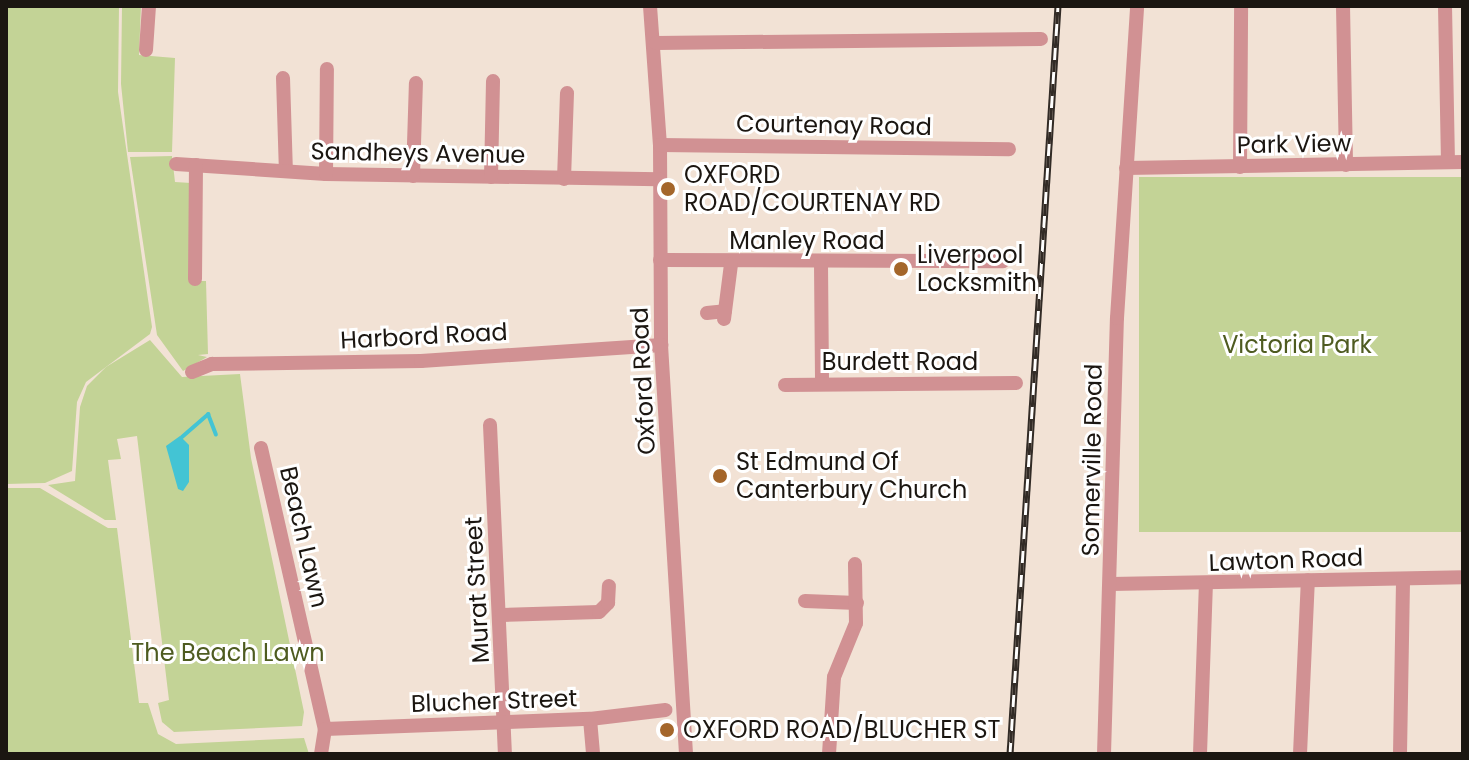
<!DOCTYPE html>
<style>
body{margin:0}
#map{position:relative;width:1469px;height:760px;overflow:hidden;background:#f2e2d5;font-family:Poppins,sans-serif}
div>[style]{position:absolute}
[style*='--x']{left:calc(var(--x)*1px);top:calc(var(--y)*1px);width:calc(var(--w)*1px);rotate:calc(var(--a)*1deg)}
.green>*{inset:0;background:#c3d396;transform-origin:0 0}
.water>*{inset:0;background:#43c4d4}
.stream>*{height:4px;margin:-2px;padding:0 2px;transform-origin:2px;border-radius:2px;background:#43c4d4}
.street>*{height:14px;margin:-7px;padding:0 7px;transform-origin:7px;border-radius:7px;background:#d19193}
.rail>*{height:7px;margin-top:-3.5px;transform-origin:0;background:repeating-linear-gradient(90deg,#fff 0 12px,#322b26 0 24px);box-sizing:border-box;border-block:2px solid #322b26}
.dots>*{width:22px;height:22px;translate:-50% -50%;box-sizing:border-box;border:4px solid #fff;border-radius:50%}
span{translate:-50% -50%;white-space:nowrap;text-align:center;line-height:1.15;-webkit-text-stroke:6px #fff;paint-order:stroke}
.street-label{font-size:24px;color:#1b1611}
.poi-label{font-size:24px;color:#1b1611}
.left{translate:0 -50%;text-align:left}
.park-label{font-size:24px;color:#4e5b20}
.frame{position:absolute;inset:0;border:8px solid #1b1611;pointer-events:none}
</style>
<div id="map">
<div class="green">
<i style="clip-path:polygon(6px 6px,119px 6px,118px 92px,152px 327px,150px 334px,86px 382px,77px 402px,72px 471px,45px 483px,6px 484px)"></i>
<i style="clip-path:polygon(122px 6px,141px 6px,139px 55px,175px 58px,172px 152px,128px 152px,121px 84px)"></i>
<i style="clip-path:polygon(172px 156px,175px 182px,191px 183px,192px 281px,206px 281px,208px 354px,198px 355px,207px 357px,183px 371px,157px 335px,130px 157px)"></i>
<i style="left:1463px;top:177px;width:355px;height:324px;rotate:90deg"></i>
<i style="clip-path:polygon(150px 340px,182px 377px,240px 374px,251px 458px,304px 712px,302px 726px,174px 732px,162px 722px,158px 703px,169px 700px,137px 436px,117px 439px,121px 459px,108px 460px,116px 520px,105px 520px,48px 485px,75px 481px,80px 407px,87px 386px,106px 367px)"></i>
<i style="clip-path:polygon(6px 488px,40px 488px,108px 528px,117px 528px,139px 703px,148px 703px,158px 734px,176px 744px,304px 738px,309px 754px,6px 754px)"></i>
</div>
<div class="water">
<i style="clip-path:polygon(180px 436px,189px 445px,189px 482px,183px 491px,178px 489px,166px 446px)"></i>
</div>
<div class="stream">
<i style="--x:182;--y:437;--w:35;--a:-41"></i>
<i style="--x:208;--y:414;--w:22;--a:69"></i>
</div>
<div class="street">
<i style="--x:650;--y:6;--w:139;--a:85.9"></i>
<i style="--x:660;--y:145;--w:200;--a:89.7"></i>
<i style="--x:661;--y:345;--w:410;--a:86.5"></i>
<i style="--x:1343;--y:6;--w:159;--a:88.9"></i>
<i style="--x:1445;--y:6;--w:156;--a:88.9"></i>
<i style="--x:656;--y:43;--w:385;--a:-0.6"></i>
<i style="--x:146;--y:50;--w:44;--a:-86.1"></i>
<i style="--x:283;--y:78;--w:93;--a:88.2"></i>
<i style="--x:660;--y:145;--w:349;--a:0.7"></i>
<i style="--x:176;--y:164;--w:150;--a:3.8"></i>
<i style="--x:326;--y:174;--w:333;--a:0.9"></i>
<i style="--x:1240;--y:167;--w:161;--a:-89.6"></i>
<i style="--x:1126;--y:168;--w:337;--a:-1"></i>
<i style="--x:326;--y:174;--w:105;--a:-89.5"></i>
<i style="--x:413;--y:176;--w:93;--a:-88.2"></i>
<i style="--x:491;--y:177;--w:96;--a:-88.8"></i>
<i style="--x:564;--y:179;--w:86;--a:-88"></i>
<i style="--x:660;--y:260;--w:343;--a:0.2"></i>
<i style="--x:821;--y:264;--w:120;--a:89.5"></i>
<i style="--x:195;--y:279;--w:114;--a:-89.5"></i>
<i style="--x:707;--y:313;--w:18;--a:-6"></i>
<i style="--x:724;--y:319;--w:55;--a:-82.7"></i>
<i style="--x:192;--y:372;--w:22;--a:-22"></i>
<i style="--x:212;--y:364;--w:209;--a:-0.8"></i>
<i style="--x:421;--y:361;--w:241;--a:-3.8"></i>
<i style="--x:785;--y:385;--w:231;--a:-0.5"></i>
<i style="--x:490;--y:425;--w:329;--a:87.4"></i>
<i style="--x:261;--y:448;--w:288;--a:77.2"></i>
<i style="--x:1111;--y:584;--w:352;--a:-1.1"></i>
<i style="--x:805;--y:601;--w:52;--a:2.2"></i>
<i style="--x:502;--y:615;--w:97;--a:-1.8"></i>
<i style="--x:599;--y:612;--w:13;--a:-45"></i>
<i style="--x:608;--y:603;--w:17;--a:-87"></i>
<i style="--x:590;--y:719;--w:35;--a:85"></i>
<i style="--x:325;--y:729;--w:265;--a:-2.2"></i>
<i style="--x:590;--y:719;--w:76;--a:-6.8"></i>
<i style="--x:321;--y:754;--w:25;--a:-81"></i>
<i style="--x:829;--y:754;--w:77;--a:-86.3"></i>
<i style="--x:834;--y:677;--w:58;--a:-67.8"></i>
<i style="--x:856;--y:623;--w:59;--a:-91"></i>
<i style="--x:1104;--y:754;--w:436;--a:-88.3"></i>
<i style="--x:1117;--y:318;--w:313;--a:-86.3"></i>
<i style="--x:1200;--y:754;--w:169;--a:-88"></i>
<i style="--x:1300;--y:754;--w:174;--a:-87.4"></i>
<i style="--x:1400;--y:754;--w:175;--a:-89"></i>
</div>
<div class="rail">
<i style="--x:1010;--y:754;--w:750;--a:-86.33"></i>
</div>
<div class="dots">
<i style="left:668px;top:189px;background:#a4662b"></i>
<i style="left:901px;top:269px;background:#a4662b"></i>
<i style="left:720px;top:476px;background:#a4662b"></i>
<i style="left:667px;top:730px;background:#a4662b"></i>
</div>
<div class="street-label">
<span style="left:834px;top:125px;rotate:1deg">Courtenay Road</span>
<span style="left:1294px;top:144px;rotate:-1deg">Park View</span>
<span style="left:418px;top:153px;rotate:1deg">Sandheys Avenue</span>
<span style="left:807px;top:241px">Manley Road</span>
<span style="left:424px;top:336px;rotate:-3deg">Harbord Road</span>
<span style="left:900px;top:362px">Burdett Road</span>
<span style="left:643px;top:381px;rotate:-93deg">Oxford Road</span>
<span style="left:1092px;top:460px;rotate:-89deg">Somerville Road</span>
<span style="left:304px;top:537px;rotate:77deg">Beach Lawn</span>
<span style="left:1286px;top:560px;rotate:-2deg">Lawton Road</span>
<span style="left:477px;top:590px;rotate:-93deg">Murat Street</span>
<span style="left:494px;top:701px;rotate:-2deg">Blucher Street</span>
</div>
<div class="poi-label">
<span class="left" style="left:684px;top:189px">OXFORD<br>ROAD/COURTENAY RD</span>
<span class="left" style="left:917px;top:269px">Liverpool<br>Locksmith</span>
<span class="left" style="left:736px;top:476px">St Edmund Of<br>Canterbury Church</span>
<span class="left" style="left:683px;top:730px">OXFORD ROAD/BLUCHER ST</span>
</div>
<div class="park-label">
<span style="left:1297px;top:345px">Victoria Park</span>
<span style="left:228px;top:653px">The Beach Lawn</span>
</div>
<div class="frame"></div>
</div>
